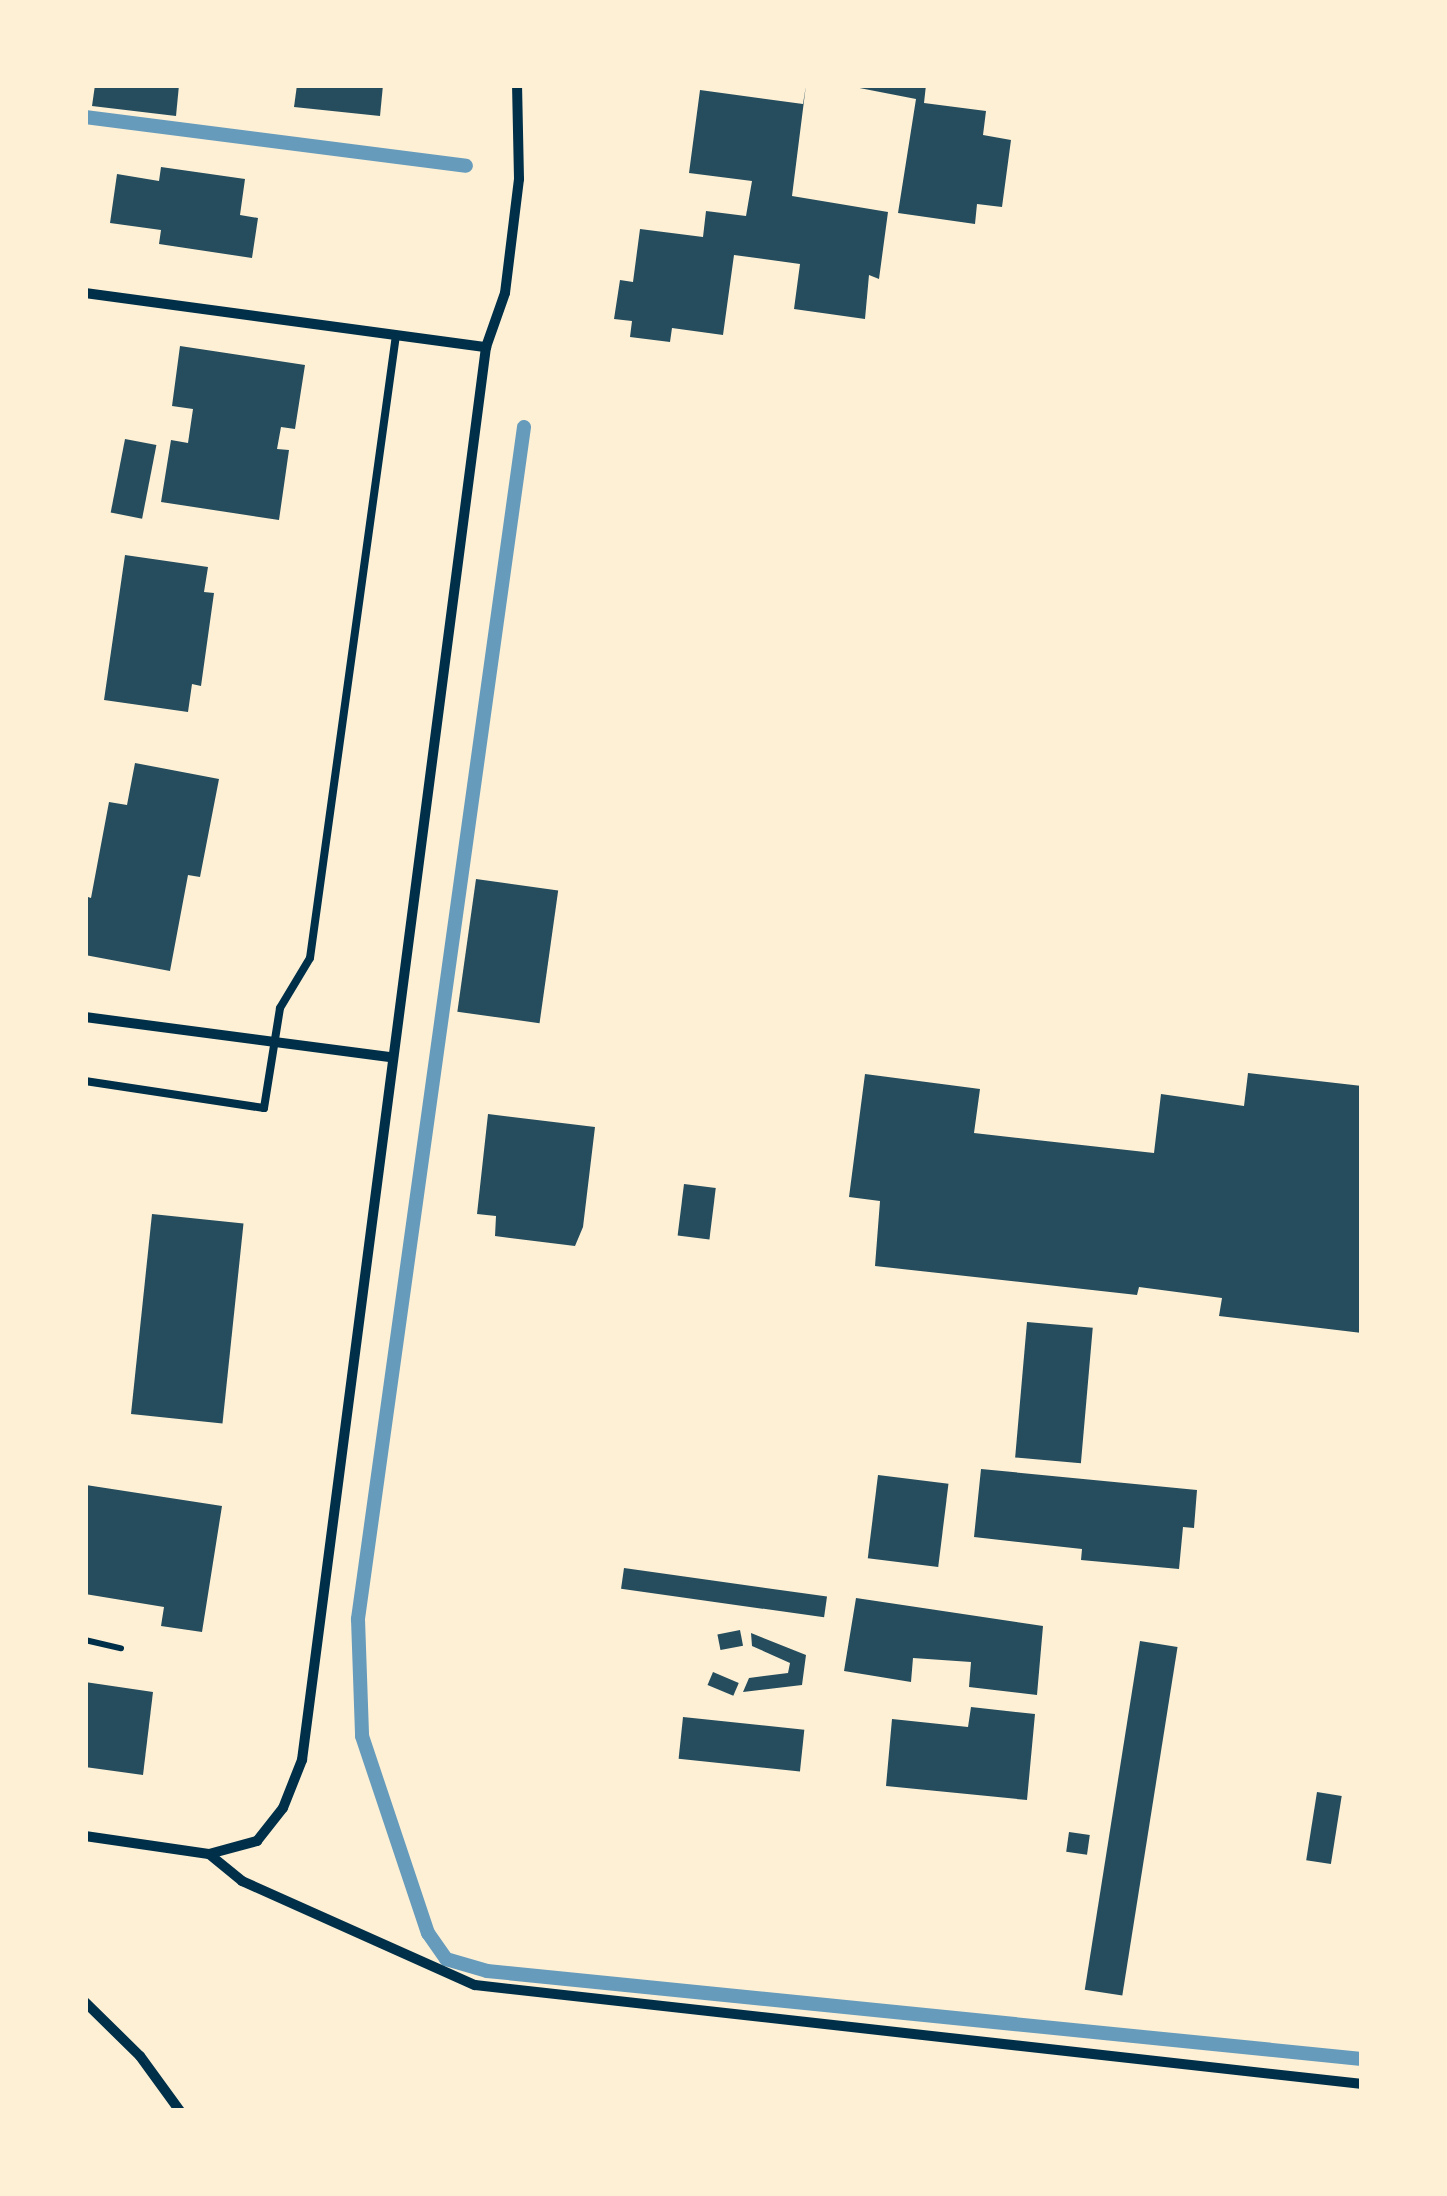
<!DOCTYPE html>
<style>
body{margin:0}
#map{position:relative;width:1447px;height:2196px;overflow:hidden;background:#fdf0d5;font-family:"Space Grotesk",sans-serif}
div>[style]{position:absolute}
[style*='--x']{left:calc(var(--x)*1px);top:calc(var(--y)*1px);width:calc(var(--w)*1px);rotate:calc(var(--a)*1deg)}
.stream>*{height:14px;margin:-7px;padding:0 7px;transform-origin:7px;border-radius:7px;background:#669bbc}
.building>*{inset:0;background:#264d5e;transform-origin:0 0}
.path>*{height:6px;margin:-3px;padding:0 3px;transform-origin:3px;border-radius:3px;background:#003049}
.service>*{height:8px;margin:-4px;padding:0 4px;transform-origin:4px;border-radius:4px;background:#003049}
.minor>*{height:10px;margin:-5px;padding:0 5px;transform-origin:5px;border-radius:5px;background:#003049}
span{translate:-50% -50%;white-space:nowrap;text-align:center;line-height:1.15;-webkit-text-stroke:9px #fdf0d5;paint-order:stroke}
.frame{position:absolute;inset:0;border:88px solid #fdf0d5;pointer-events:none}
</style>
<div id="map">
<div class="stream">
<i style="--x:85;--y:117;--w:384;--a:7.3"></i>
<i style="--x:524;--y:427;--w:1204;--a:97.93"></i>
<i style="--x:358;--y:1619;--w:117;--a:88"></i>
<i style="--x:362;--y:1736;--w:208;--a:71.5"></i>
<i style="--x:428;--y:1933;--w:32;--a:55"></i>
<i style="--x:446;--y:1959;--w:43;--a:16.3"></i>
<i style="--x:487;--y:1971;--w:879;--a:5.74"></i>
</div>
<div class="building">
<i style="clip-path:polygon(95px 85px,179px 85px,176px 116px,92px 106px)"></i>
<i style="clip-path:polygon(297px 85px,383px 85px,380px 116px,294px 107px)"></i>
<i style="clip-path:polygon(806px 85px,792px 196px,888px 212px,879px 279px,869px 275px,865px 319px,794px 309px,800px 264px,734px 255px,723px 335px,672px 328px,670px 342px,630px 337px,632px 321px,614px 319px,620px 280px,633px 282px,640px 229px,703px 237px,706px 211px,746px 216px,752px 181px,689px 173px,700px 90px,803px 104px)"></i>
<i style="clip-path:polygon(844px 85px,926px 85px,924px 103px,986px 111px,983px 135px,1011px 140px,1002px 207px,977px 204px,975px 224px,898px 213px,916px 99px)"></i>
<i style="clip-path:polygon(161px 167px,245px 179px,240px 215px,258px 218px,252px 258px,159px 244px,161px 230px,110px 223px,117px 174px,159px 181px)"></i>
<i style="clip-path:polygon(180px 346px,305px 365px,295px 429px,281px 427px,277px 449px,289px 450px,279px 520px,161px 502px,171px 440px,188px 443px,193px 409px,172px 406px)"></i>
<i style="left:125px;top:439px;width:32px;height:75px;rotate:11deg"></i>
<i style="clip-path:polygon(125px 555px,208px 567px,204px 592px,214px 593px,201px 686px,192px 684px,188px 712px,104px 700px)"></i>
<i style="clip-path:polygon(135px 763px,219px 779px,200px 877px,188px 875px,170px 971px,85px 955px,85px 896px,91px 898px,109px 802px,127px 805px)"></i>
<i style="left:476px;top:879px;width:83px;height:134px;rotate:8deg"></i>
<i style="clip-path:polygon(1248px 1073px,1362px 1086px,1362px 1333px,1219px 1316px,1222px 1298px,1139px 1287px,1137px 1295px,875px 1266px,880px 1201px,849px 1197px,865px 1074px,980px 1089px,974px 1133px,1154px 1153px,1161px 1094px,1244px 1106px)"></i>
<i style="clip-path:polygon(488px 1114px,595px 1127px,583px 1227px,575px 1246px,495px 1236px,496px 1216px,477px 1214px)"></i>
<i style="left:684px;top:1184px;width:32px;height:52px;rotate:7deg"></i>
<i style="left:152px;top:1214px;width:92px;height:201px;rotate:6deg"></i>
<i style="left:1027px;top:1322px;width:66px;height:136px;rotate:5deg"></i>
<i style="clip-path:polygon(981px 1469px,1197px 1490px,1194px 1528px,1183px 1527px,1179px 1569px,1081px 1560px,1082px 1549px,974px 1537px)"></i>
<i style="left:878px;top:1475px;width:71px;height:84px;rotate:7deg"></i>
<i style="clip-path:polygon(86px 1485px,222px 1506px,202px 1632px,161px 1626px,164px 1607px,85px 1594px)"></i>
<i style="left:624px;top:1568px;width:205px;height:21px;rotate:8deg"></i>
<i style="clip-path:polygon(856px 1598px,1043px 1626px,1037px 1695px,969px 1687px,971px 1662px,913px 1658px,911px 1682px,844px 1671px)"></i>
<i style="left:740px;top:1630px;width:16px;height:23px;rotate:79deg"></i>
<i style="clip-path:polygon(751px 1633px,806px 1655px,802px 1685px,743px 1692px,749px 1678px,788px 1673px,790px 1663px,752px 1646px)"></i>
<i style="left:1140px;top:1641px;width:38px;height:353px;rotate:9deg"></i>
<i style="left:713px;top:1672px;width:28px;height:14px;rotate:23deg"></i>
<i style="clip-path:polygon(85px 1682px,153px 1692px,143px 1775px,85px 1767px)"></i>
<i style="clip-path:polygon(971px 1707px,1035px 1714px,1027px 1800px,886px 1786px,892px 1719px,968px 1727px)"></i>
<i style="left:683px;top:1717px;width:122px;height:42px;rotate:6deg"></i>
<i style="left:1317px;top:1792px;width:25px;height:69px;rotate:9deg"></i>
<i style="left:1069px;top:1832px;width:21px;height:20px;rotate:8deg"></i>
</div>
<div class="path">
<i style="--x:85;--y:1640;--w:37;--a:13"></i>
</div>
<div class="service">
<i style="--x:85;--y:1081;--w:181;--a:8.6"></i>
<i style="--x:264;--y:1108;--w:101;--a:-80.9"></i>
<i style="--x:280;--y:1008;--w:58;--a:-59"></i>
<i style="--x:310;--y:958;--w:629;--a:-82.14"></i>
</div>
<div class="minor">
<i style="--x:85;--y:293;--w:405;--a:7.7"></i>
<i style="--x:85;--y:1017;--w:307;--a:7.5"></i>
<i style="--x:85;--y:1836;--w:125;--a:8.3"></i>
<i style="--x:209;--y:1854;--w:50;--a:-15.2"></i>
<i style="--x:257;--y:1841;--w:42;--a:-51.8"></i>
<i style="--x:283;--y:1808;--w:52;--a:-68.4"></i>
<i style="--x:302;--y:1760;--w:1425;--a:-82.58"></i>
<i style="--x:486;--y:347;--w:57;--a:-70.6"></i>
<i style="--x:505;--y:293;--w:115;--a:-83"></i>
<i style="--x:519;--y:179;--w:94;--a:-91.2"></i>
<i style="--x:209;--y:1854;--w:43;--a:39.3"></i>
<i style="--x:242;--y:1881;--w:255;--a:24.1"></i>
<i style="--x:475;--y:1985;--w:893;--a:6.37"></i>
<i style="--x:85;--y:2002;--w:77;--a:44.5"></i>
<i style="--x:140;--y:2056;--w:68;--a:54"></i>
</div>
<div class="frame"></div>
</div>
